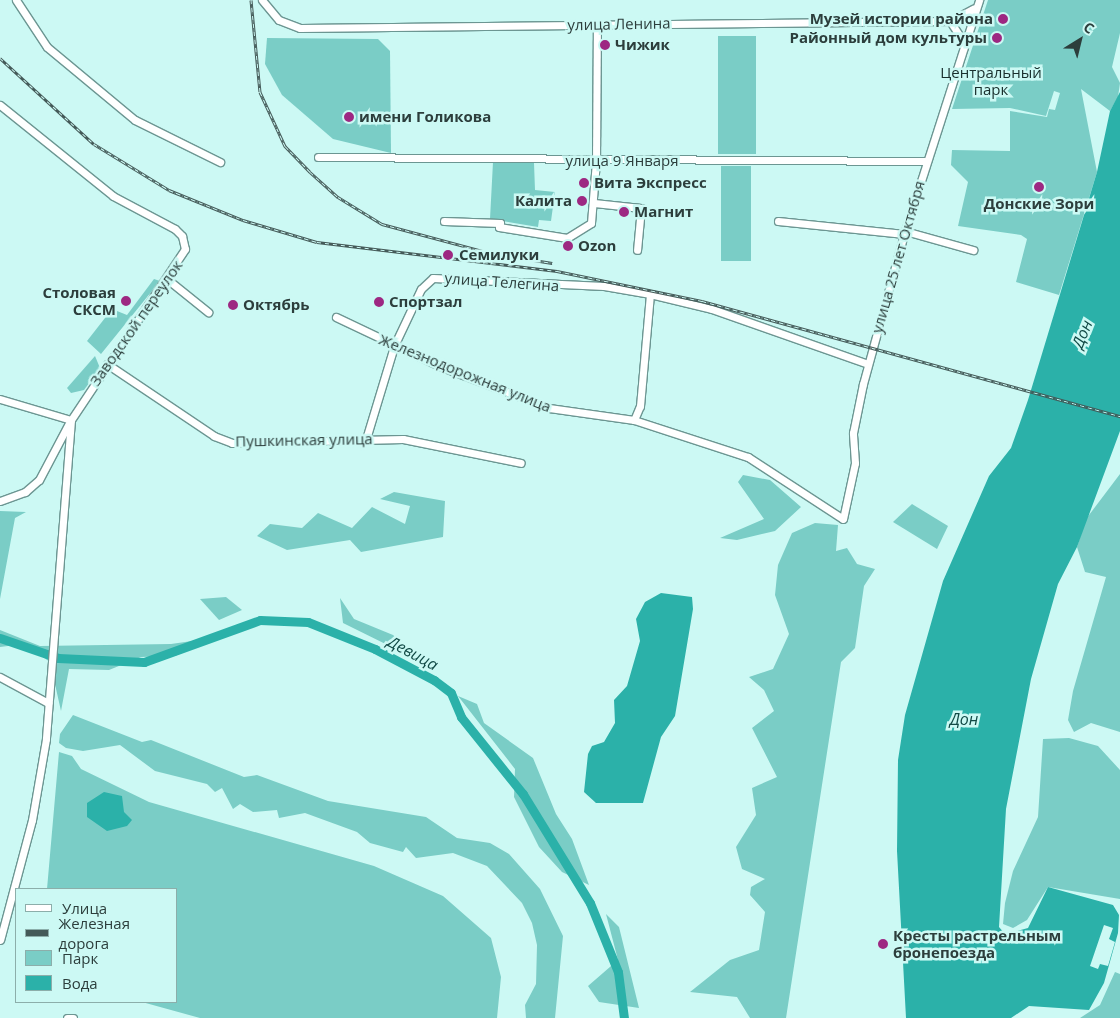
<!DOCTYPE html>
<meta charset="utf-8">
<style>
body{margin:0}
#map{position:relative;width:1120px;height:1018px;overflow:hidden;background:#ccf9f4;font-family:"Open Sans",sans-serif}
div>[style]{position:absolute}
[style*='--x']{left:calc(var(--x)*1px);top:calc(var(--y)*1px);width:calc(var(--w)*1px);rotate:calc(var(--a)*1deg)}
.green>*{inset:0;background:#7acdc6;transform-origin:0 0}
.water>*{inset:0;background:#2bb1a9}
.pier>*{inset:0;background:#ccf9f4}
.river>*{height:9px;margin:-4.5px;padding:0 4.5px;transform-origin:4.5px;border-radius:4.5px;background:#2bb1a9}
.roads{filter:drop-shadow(1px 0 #6c9692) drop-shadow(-1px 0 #6c9692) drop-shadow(0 1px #6c9692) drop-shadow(0 -1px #6c9692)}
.minor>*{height:7px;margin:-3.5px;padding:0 3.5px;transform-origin:3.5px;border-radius:3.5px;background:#fff}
.rail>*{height:3px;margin-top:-1.5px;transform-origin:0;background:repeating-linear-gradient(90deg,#ccf9f4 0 4px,#445a58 0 8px);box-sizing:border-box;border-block:1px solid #445a58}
.dots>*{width:14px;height:14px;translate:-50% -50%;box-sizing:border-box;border:2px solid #ccf9f4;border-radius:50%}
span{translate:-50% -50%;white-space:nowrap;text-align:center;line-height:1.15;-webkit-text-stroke:5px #ccf9f4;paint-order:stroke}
.poi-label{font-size:15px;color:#2c3e3c;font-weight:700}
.right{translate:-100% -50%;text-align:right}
.left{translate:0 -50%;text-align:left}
.street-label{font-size:15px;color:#2c3e3c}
.park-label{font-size:15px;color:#192f2d}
.water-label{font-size:16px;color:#124a46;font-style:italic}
.legend{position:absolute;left:15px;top:888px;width:162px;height:115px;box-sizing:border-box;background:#ccf9f4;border:1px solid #8caeaa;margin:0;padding:6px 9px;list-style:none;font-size:15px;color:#2c3e3c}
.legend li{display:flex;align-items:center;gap:10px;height:25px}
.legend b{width:25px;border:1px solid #8caeaa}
.north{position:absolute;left:1055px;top:15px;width:50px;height:50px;-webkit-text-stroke:4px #ccf9f4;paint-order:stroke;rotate:36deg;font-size:14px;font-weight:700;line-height:20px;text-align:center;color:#2c3e3c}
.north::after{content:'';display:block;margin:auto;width:18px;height:22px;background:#2c3e3c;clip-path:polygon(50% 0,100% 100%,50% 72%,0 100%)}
</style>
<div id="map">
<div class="green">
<i style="clip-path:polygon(988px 0,1120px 0,1120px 33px,1112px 67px,1120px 83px,1118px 97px,1110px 111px,1081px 89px,1097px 172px,1059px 295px,1016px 282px,1027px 239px,1021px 235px,958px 226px,968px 182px,951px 165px,952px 150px,1010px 151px,1010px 111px,1047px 117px,1049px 109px,1055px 110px,1060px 93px,1054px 91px,1046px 116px,1010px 108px,952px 109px)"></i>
<i style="left:756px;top:36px;width:118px;height:38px;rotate:90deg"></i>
<i style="clip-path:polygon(267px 38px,378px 39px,390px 51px,391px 153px,333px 139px,282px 95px,265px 64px)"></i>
<i style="clip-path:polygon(493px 162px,534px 163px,535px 190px,555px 192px,551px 221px,539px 220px,538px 227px,490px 219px)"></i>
<i style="left:721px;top:166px;width:30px;height:95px"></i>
<i style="clip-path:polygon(154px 279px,160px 281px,101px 354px,87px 341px,112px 309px,127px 315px)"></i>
<i style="clip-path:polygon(95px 356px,100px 368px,84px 390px,71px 393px,67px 388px)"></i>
<i style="clip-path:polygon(1120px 474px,1120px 732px,1091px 723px,1074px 732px,1068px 720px,1073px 691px,1106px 577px,1085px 572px,1077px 547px,1086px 519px)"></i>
<i style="clip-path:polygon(743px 475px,770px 480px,801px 507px,775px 531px,737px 540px,720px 538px,764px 519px,738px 482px)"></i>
<i style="clip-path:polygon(394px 492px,445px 501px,443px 537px,361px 552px,350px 540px,287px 550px,257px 536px,270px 524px,302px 528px,318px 513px,352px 528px,372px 507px,405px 524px,410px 506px,380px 499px)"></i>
<i style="clip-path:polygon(912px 504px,948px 526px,937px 549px,893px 522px)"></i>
<i style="clip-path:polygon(0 511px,26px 512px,15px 518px,0 599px)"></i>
<i style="clip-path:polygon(815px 523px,838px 525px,836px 551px,847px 548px,857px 564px,875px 569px,864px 586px,855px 648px,841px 662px,786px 1018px,750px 1018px,737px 997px,690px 992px,730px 960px,759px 950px,765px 912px,750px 895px,751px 887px,765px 879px,742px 869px,736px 847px,756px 815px,752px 788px,777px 777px,752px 728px,774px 711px,764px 690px,749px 677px,773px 669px,789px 634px,775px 595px,778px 565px,792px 533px)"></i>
<i style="clip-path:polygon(226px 597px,242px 610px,219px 620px,200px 599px)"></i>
<i style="clip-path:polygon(340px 598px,354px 619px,393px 635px,430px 666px,343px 623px)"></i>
<i style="clip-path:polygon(0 630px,40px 646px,171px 644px,220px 637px,175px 656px,141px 657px,109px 670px,69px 669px,61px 711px,50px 662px,24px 644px,0 647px)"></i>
<i style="clip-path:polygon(458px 696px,477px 704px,484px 723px,533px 758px,556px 814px,572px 839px,589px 885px,562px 872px,539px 847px,514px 797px,515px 769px)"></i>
<i style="clip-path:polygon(73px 715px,142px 742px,151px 740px,244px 777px,257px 775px,328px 801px,426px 817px,457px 838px,490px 843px,509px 854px,540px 889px,563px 936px,555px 1018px,526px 1018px,525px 1005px,536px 984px,537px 945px,532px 923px,522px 903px,487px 866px,453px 853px,416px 858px,406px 847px,403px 852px,370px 843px,357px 832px,305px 813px,279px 818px,277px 810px,253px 812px,240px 804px,233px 809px,222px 788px,215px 792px,207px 784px,155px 771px,120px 745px,83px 751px,66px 748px,59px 743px,60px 734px)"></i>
<i style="clip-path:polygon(1069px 738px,1098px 746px,1120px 770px,1120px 899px,1048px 887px,1027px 920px,1013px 928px,1003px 924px,1005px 903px,1013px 871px,1038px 817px,1043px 739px)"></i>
<i style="clip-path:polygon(59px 752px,72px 756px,81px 769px,149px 802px,374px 866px,443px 896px,491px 938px,501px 977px,497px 1018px,200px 1018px,142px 1002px,176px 1002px,176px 889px,47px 889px)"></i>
<i style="clip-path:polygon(606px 914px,619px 927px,639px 1008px,599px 1002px,588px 986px,618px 960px)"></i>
<i style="clip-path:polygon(1115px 972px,1120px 974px,1120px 1018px,1080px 1018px,1100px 1005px)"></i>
</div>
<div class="water">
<i style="clip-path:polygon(1120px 92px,1120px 431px,1077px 547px,1058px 584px,1031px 679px,1006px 809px,999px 927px,1005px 934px,1028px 928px,1048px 887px,1113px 905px,1119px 915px,1118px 933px,1104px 983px,1089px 1010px,1029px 1006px,1011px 1018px,906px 1018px,897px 851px,898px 760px,905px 715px,943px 581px,989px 476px,1011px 448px,1028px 400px,1097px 172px,1110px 111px)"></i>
<i style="clip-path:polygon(661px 593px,692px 597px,693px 609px,675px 716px,661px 737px,643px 803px,596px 803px,584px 792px,588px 754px,592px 746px,604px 742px,615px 723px,614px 700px,627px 686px,640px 641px,636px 619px,645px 602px)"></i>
<i style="clip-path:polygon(104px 792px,122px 796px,124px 812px,132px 820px,127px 826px,107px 831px,87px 817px,87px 803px)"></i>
</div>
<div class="pier">
<i style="clip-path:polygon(1104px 925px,1113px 928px,1109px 939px,1115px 942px,1108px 966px,1100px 964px,1098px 969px,1090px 966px)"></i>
</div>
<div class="river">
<i style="--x:0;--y:638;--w:61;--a:19"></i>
<i style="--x:58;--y:658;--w:86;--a:2.7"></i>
<i style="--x:144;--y:662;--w:123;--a:-19.9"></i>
<i style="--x:260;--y:620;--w:48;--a:2.4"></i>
<i style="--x:308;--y:622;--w:72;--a:21.9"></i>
<i style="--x:375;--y:649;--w:67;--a:27.7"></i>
<i style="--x:434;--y:680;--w:21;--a:37"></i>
<i style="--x:451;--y:693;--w:26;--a:67"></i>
<i style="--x:461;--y:717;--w:99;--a:51.2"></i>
<i style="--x:523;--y:794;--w:128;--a:58.4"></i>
<i style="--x:590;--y:903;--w:74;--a:67.9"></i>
<i style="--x:618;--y:972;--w:46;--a:82.6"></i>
</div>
<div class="roads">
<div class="minor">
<i style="--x:16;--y:0;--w:56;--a:56.6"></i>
<i style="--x:47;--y:47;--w:114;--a:39.7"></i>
<i style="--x:135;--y:120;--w:95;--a:26.3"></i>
<i style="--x:262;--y:0;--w:26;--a:50"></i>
<i style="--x:279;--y:20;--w:22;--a:21"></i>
<i style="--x:300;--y:28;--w:650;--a:-0.62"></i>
<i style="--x:950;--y:21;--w:27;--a:-28"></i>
<i style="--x:950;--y:21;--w:27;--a:57"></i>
<i style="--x:0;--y:105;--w:145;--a:38.8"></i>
<i style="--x:113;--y:196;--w:70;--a:28"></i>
<i style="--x:175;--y:229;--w:10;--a:45"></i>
<i style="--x:182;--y:236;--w:13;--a:77"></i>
<i style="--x:185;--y:249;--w:206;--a:123.7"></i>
<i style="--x:71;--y:420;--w:320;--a:94.5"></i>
<i style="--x:46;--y:739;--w:82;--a:99.8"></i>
<i style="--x:32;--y:820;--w:124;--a:104.9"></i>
<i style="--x:318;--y:157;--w:608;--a:0.38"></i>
<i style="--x:594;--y:203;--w:47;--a:6.1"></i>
<i style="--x:641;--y:208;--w:42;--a:95.4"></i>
<i style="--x:444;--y:221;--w:56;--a:2"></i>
<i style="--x:500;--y:223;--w:4;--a:104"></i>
<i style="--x:499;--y:227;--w:69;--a:9.2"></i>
<i style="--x:567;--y:238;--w:28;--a:-32"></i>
<i style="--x:591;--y:223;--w:62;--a:-85.4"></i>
<i style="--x:596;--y:161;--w:137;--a:-89.6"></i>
<i style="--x:778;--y:221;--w:127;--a:5.9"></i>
<i style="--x:905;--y:231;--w:71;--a:15.6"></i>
<i style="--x:167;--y:279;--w:53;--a:38.8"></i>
<i style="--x:336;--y:317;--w:114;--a:25.4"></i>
<i style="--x:439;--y:366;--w:118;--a:20.9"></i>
<i style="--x:549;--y:408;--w:86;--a:8"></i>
<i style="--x:634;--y:420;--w:120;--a:18"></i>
<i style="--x:748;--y:457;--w:113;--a:33.1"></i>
<i style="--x:843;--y:519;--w:57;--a:-77.9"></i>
<i style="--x:855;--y:463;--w:30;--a:-94"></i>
<i style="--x:853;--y:433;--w:50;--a:-78.5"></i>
<i style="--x:863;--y:384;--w:156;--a:-74.7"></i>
<i style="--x:904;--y:234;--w:246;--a:-72.2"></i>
<i style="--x:107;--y:364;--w:129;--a:33.9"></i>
<i style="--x:214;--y:436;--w:19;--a:21"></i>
<i style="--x:232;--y:443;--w:171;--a:-1.3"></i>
<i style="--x:403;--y:439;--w:120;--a:11.5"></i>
<i style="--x:0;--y:399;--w:74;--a:16.5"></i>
<i style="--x:634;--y:420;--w:15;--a:-67"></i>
<i style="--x:640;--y:406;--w:112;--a:-84.9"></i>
<i style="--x:366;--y:439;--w:97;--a:-73.2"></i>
<i style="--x:394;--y:346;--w:63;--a:-64.7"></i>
<i style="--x:421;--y:289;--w:16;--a:-43"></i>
<i style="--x:433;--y:278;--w:171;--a:2.7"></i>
<i style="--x:604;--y:286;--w:47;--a:9.9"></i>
<i style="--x:650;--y:294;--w:64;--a:13.6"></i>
<i style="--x:712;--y:309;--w:165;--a:19.4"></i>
<i style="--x:0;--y:501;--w:27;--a:-20"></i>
<i style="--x:25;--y:492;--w:18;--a:-41"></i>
<i style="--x:39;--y:480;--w:64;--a:-62.2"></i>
<i style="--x:0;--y:677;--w:55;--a:28.4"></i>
<i style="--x:67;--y:1018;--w:6;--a:0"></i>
</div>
</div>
<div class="rail">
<i style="--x:251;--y:0;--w:92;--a:84.4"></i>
<i style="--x:260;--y:92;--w:60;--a:65.2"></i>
<i style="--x:285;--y:146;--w:36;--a:46"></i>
<i style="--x:310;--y:172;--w:38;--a:42"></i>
<i style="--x:338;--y:197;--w:52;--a:31.5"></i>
<i style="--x:382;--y:224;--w:127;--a:15"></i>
<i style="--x:0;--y:58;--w:127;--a:42.5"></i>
<i style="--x:94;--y:144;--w:88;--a:31.5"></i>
<i style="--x:169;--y:190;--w:80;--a:22.1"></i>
<i style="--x:243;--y:220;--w:77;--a:16.6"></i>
<i style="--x:317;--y:242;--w:242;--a:6.9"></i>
<i style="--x:557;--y:271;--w:148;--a:11.7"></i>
<i style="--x:702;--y:301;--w:434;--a:15.4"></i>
<i style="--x:497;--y:254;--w:56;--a:9.3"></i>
</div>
<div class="dots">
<i style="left:1003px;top:19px;background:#9d2882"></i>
<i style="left:997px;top:38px;background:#9d2882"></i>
<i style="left:605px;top:45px;background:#9d2882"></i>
<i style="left:349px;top:117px;background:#9d2882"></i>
<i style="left:584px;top:183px;background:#9d2882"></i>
<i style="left:1039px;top:187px;background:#9d2882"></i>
<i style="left:582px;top:201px;background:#9d2882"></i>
<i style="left:624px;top:212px;background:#9d2882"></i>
<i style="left:568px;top:246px;background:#9d2882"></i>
<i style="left:448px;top:255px;background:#9d2882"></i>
<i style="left:126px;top:301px;background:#9d2882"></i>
<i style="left:379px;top:302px;background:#9d2882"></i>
<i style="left:233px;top:305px;background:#9d2882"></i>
<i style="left:883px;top:944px;background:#9d2882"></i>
</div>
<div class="poi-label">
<span class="right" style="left:993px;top:19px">Музей истории района</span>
<span class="right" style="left:987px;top:38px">Районный дом культуры</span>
<span class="left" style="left:615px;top:45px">Чижик</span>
<span class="left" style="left:359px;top:117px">имени Голикова</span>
<span class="left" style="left:594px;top:183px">Вита Экспресс</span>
<span class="right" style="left:572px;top:201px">Калита</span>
<span style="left:1039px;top:204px">Донские Зори</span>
<span class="left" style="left:634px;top:212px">Магнит</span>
<span class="left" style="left:578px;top:246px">Ozon</span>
<span class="left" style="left:459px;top:255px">Семилуки</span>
<span class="right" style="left:116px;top:301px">Столовая<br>СКСМ</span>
<span class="left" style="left:389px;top:302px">Спортзал</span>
<span class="left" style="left:243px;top:305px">Октябрь</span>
<span class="left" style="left:893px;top:944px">Кресты растрельным<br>бронепоезда</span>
</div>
<div class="street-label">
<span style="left:619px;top:24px;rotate:-1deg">улица Ленина</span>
<span style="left:622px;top:161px">улица 9 Января</span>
<span style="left:898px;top:257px;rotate:-74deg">улица 25 лет Октября</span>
<span style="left:502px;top:282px;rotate:4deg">улица Телегина</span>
<span style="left:136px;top:323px;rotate:-55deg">Заводской переулок</span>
<span style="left:465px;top:373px;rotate:22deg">Железнодорожная улица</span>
<span style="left:304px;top:440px;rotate:-1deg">Пушкинская улица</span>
</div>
<div class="park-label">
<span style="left:991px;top:81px">Центральный<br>парк</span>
</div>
<div class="water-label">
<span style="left:1082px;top:334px;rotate:-68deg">Дон</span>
<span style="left:413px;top:653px;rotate:28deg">Девица</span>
<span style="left:964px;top:719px">Дон</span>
</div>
<ul class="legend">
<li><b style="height:6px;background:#fff"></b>Улица</li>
<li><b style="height:6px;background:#445a58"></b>Железная дорога</li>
<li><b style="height:14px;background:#7acdc6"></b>Парк</li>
<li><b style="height:14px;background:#2bb1a9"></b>Вода</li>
</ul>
<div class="north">С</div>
</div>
